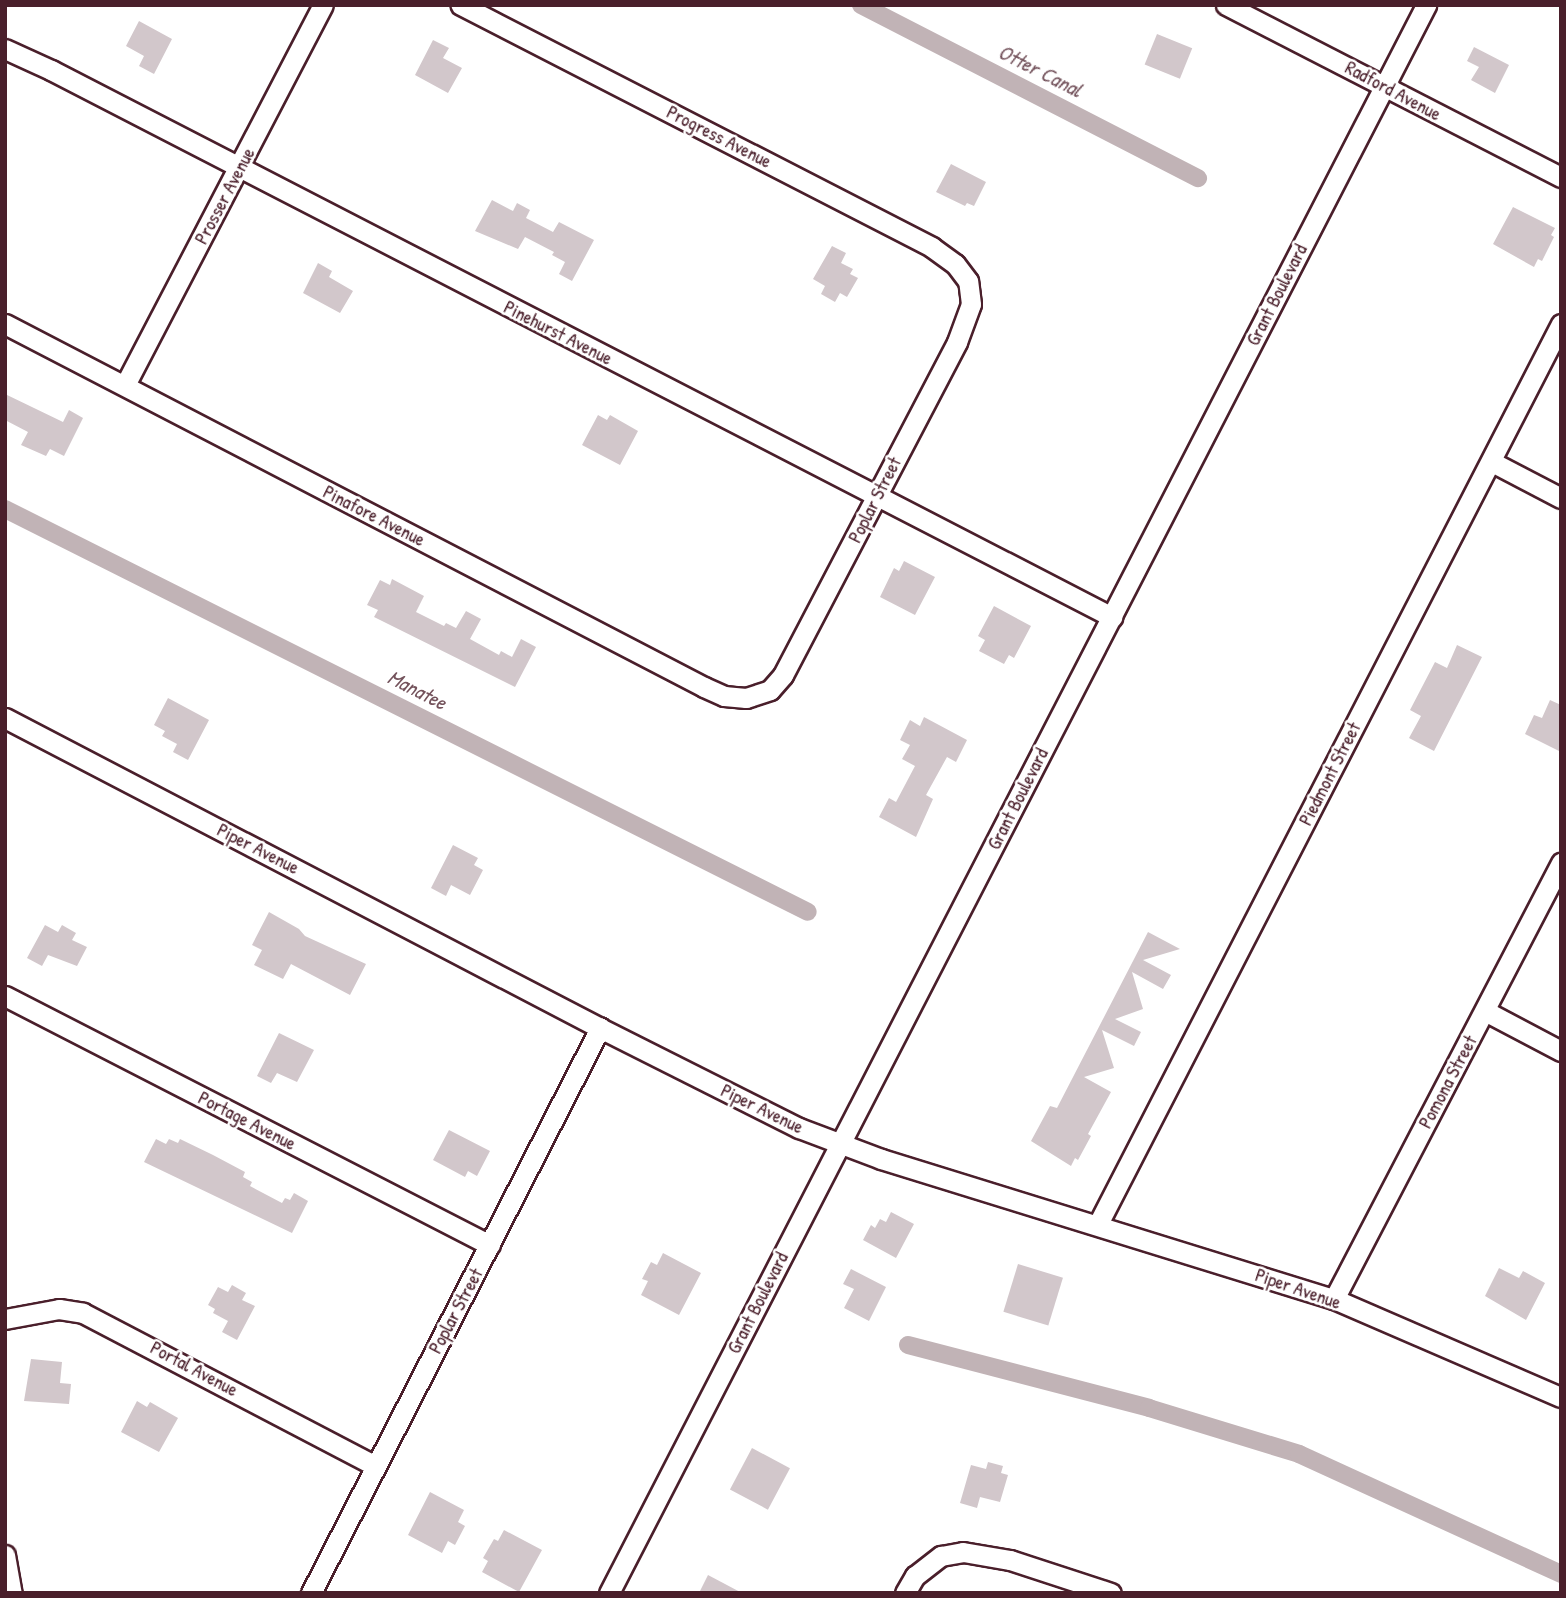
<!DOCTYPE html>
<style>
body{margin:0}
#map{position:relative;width:1566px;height:1598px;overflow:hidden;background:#fff;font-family:"Patrick Hand",sans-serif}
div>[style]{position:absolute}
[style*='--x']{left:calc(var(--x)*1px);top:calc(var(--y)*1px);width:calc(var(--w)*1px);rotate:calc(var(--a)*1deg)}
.canal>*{height:18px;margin:-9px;padding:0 9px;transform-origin:9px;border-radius:9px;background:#c1b3b6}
.building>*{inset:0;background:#d2c7cb;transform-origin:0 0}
.roads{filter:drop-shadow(2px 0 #4a1f2b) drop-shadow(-2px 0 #4a1f2b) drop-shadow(0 2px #4a1f2b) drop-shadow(0 -2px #4a1f2b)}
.minor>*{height:19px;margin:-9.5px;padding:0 9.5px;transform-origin:9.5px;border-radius:9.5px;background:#fff}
span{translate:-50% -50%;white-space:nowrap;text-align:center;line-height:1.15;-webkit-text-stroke:5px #fff;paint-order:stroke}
.street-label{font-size:19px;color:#4a1f2b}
.water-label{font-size:21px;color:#74535c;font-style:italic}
.frame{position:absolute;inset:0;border:7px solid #4a1f2b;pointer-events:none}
</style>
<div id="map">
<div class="canal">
<i style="--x:861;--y:5;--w:379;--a:27.2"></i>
<i style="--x:5;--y:509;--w:898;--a:26.65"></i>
<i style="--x:908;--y:1345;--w:249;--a:14.6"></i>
<i style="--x:1149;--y:1408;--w:157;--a:17"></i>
<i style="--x:1299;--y:1454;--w:288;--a:24.6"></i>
</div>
<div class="building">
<i style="clip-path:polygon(139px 21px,172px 39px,154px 74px,139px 66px,144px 56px,126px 46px)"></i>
<i style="left:1157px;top:34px;width:38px;height:33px;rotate:22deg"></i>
<i style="clip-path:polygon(433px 40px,449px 48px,443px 58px,462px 68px,448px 93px,415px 75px)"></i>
<i style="clip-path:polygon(1474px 47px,1509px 65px,1495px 93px,1471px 80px,1479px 67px,1467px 61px)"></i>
<i style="clip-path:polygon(951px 164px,986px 182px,974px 206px,967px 203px,965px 206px,936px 192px)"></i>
<i style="clip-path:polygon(492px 200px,513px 211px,517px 203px,530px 210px,526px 218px,553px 232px,559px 222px,594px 240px,572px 281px,559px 274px,565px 262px,552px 255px,554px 252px,525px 237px,518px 249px,475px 231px)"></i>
<i style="clip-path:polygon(1513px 207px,1555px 228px,1551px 235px,1554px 237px,1542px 261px,1538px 259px,1534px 267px,1493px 244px)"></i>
<i style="clip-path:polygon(832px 246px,846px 253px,841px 263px,853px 269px,850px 274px,858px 278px,847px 297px,840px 293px,835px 302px,821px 294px,825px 286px,813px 279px)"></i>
<i style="clip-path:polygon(318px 263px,332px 271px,329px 277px,353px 291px,340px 313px,303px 293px)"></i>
<i style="clip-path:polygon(5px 394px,63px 422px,69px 410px,83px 418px,64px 456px,50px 449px,46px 456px,21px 445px,28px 432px,5px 420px)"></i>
<i style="clip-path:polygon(598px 415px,607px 420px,610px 415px,638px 431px,620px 465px,582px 445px)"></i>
<i style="clip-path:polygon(904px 561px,935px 577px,915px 615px,880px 597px,894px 568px,899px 571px)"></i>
<i style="clip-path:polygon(392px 579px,424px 596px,416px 612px,444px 626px,446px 623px,456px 628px,466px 611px,481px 619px,470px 639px,499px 655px,501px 651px,512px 657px,521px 639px,536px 647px,515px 687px,374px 617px,378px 610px,367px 605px,380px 580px,390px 585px)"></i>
<i style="clip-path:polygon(994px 606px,1031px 626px,1014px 658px,1009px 655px,1004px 664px,979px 651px,985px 640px,978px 636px)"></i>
<i style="clip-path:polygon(1457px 645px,1482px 657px,1434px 751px,1409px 738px,1421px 716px,1410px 710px,1435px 662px,1447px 668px)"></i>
<i style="clip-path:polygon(168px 698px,209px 720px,188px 760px,173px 752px,177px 744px,162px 736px,165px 731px,154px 725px)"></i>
<i style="clip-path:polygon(1550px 700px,1561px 705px,1561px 752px,1525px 734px,1534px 715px,1542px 718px)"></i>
<i style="clip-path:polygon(924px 717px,967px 740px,956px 762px,947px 757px,926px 795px,933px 799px,916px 837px,879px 817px,889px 798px,896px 802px,915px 766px,902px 759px,910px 745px,900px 740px,910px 720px,920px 726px)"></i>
<i style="clip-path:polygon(453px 845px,478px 858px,474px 865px,483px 870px,470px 895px,451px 885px,446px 896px,431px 888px)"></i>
<i style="clip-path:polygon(269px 912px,299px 929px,305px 936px,366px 964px,350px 995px,291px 964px,283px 979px,254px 965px,262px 950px,252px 945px)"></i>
<i style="clip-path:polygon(45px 925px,58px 932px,62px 925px,76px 933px,72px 940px,87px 947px,77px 966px,48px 955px,42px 966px,27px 958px)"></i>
<i style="clip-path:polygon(1148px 932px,1180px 949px,1143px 960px,1171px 975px,1163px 989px,1132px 972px,1143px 1009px,1115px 1019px,1141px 1032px,1134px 1046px,1102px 1030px,1114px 1068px,1084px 1077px,1111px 1092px,1088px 1134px,1091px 1136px,1078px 1160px,1075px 1158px,1071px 1166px,1031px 1141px,1050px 1106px,1057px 1108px)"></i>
<i style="clip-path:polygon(279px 1033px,314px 1050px,297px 1082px,277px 1073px,271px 1083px,257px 1076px)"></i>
<i style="clip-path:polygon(449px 1130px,490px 1151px,477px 1176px,468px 1171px,465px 1177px,433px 1160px)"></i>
<i style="clip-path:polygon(156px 1139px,166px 1144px,169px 1139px,178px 1143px,180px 1139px,213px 1155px,245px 1172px,243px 1177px,252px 1182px,250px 1186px,282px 1203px,285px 1198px,290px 1200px,294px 1193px,308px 1201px,292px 1233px,144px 1162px)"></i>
<i style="clip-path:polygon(891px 1212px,914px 1224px,896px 1258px,863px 1240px,871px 1225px,875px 1228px,880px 1219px,886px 1222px)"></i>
<i style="clip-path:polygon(663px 1253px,701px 1273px,679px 1315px,641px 1295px,648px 1281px,642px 1279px,651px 1262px,657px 1265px)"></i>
<i style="left:1018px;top:1264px;width:47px;height:50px;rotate:17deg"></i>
<i style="clip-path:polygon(1499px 1268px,1519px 1278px,1523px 1271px,1545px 1283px,1526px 1320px,1485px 1296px)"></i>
<i style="clip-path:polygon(851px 1269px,886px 1287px,869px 1321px,844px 1308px,854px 1289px,843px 1284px)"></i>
<i style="clip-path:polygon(232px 1285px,246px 1293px,242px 1300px,255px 1306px,237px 1340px,222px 1332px,228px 1321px,213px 1313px,215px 1309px,208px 1305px,218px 1287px,228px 1292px)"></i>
<i style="clip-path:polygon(31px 1359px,62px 1362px,60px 1383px,71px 1384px,69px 1404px,24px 1401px)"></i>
<i style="clip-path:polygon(137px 1401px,147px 1407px,150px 1402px,178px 1418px,159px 1452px,121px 1432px)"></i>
<i style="left:752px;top:1448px;width:43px;height:47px;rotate:28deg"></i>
<i style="clip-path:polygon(988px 1462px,1003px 1466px,1001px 1473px,1008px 1475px,1000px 1502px,980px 1497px,977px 1508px,960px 1503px,971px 1465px,986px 1469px)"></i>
<i style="clip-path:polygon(430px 1492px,464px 1510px,458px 1522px,465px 1526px,455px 1545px,448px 1541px,442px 1553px,408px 1535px)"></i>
<i style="clip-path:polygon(504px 1530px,542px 1550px,519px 1592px,482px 1572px,488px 1561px,483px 1558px,494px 1539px,498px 1541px)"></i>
<i style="clip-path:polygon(708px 1575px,742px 1593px,699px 1593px)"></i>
</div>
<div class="roads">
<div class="minor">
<i style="--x:1226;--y:5;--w:377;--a:27.2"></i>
<i style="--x:5;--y:49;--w:51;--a:24.5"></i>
<i style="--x:51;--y:70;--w:1194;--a:27.27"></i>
<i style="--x:5;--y:324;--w:788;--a:27.44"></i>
<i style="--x:704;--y:687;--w:22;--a:24"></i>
<i style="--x:724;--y:696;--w:22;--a:5"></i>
<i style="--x:746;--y:698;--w:25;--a:-18"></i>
<i style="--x:770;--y:690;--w:20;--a:-49"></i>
<i style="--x:783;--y:675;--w:376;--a:-62.4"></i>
<i style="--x:957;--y:342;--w:40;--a:-69.8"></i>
<i style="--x:971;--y:304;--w:23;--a:-97"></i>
<i style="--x:968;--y:281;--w:21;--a:-127"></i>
<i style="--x:955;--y:264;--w:29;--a:-144"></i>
<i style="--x:932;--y:247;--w:530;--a:-152.81"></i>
<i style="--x:125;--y:385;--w:428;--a:-62.5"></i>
<i style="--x:1492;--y:462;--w:78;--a:27.6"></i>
<i style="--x:5;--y:718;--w:671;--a:27.52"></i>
<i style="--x:600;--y:1028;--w:223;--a:26.7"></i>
<i style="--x:799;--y:1128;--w:88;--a:20.7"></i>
<i style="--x:881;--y:1159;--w:474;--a:17.2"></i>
<i style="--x:1334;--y:1299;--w:247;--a:23.4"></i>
<i style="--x:5;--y:996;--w:545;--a:27.18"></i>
<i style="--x:1485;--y:1011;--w:86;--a:27.8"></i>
<i style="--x:1098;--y:1224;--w:1012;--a:-62.78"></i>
<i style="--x:1334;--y:1299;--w:492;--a:-62.5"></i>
<i style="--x:5;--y:1319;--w:55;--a:-10.5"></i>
<i style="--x:59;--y:1309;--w:24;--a:9"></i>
<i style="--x:83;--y:1313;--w:328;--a:27.6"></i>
<i style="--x:5;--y:1555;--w:39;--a:80"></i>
<i style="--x:311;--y:1593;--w:635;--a:-62.91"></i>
<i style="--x:609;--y:1593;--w:1786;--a:-62.77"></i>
<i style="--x:905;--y:1593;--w:20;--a:-60"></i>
<i style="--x:915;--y:1576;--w:33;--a:-38"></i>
<i style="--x:941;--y:1556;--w:22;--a:-10"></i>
<i style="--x:963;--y:1552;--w:48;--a:9.7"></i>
<i style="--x:1010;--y:1560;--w:106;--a:18.1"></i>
</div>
</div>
<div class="street-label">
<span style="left:1393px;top:91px;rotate:28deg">Radford Avenue</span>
<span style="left:719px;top:137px;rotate:27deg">Progress Avenue</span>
<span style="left:225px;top:196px;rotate:-62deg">Prosser Avenue</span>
<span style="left:1277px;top:295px;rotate:-63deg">Grant Boulevard</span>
<span style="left:558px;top:333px;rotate:27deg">Pinehurst Avenue</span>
<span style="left:875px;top:500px;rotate:-63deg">Poplar Street</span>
<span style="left:374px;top:516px;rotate:27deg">Pinafore Avenue</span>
<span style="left:1330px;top:774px;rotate:-63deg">Piedmont Street</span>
<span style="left:1018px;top:799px;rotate:-63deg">Grant Boulevard</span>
<span style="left:258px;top:849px;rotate:27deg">Piper Avenue</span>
<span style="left:1448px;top:1082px;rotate:-62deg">Pomona Street</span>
<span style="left:762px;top:1109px;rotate:26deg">Piper Avenue</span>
<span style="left:247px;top:1121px;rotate:27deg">Portage Avenue</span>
<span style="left:1298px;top:1289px;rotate:19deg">Piper Avenue</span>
<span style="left:758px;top:1303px;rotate:-63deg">Grant Boulevard</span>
<span style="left:456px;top:1311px;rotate:-62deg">Poplar Street</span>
<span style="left:194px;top:1369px;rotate:28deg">Portal Avenue</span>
</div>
<div class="water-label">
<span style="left:1040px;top:71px;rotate:27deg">Otter Canal</span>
<span style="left:417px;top:690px;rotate:27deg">Manatee</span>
</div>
<div class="frame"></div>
</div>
